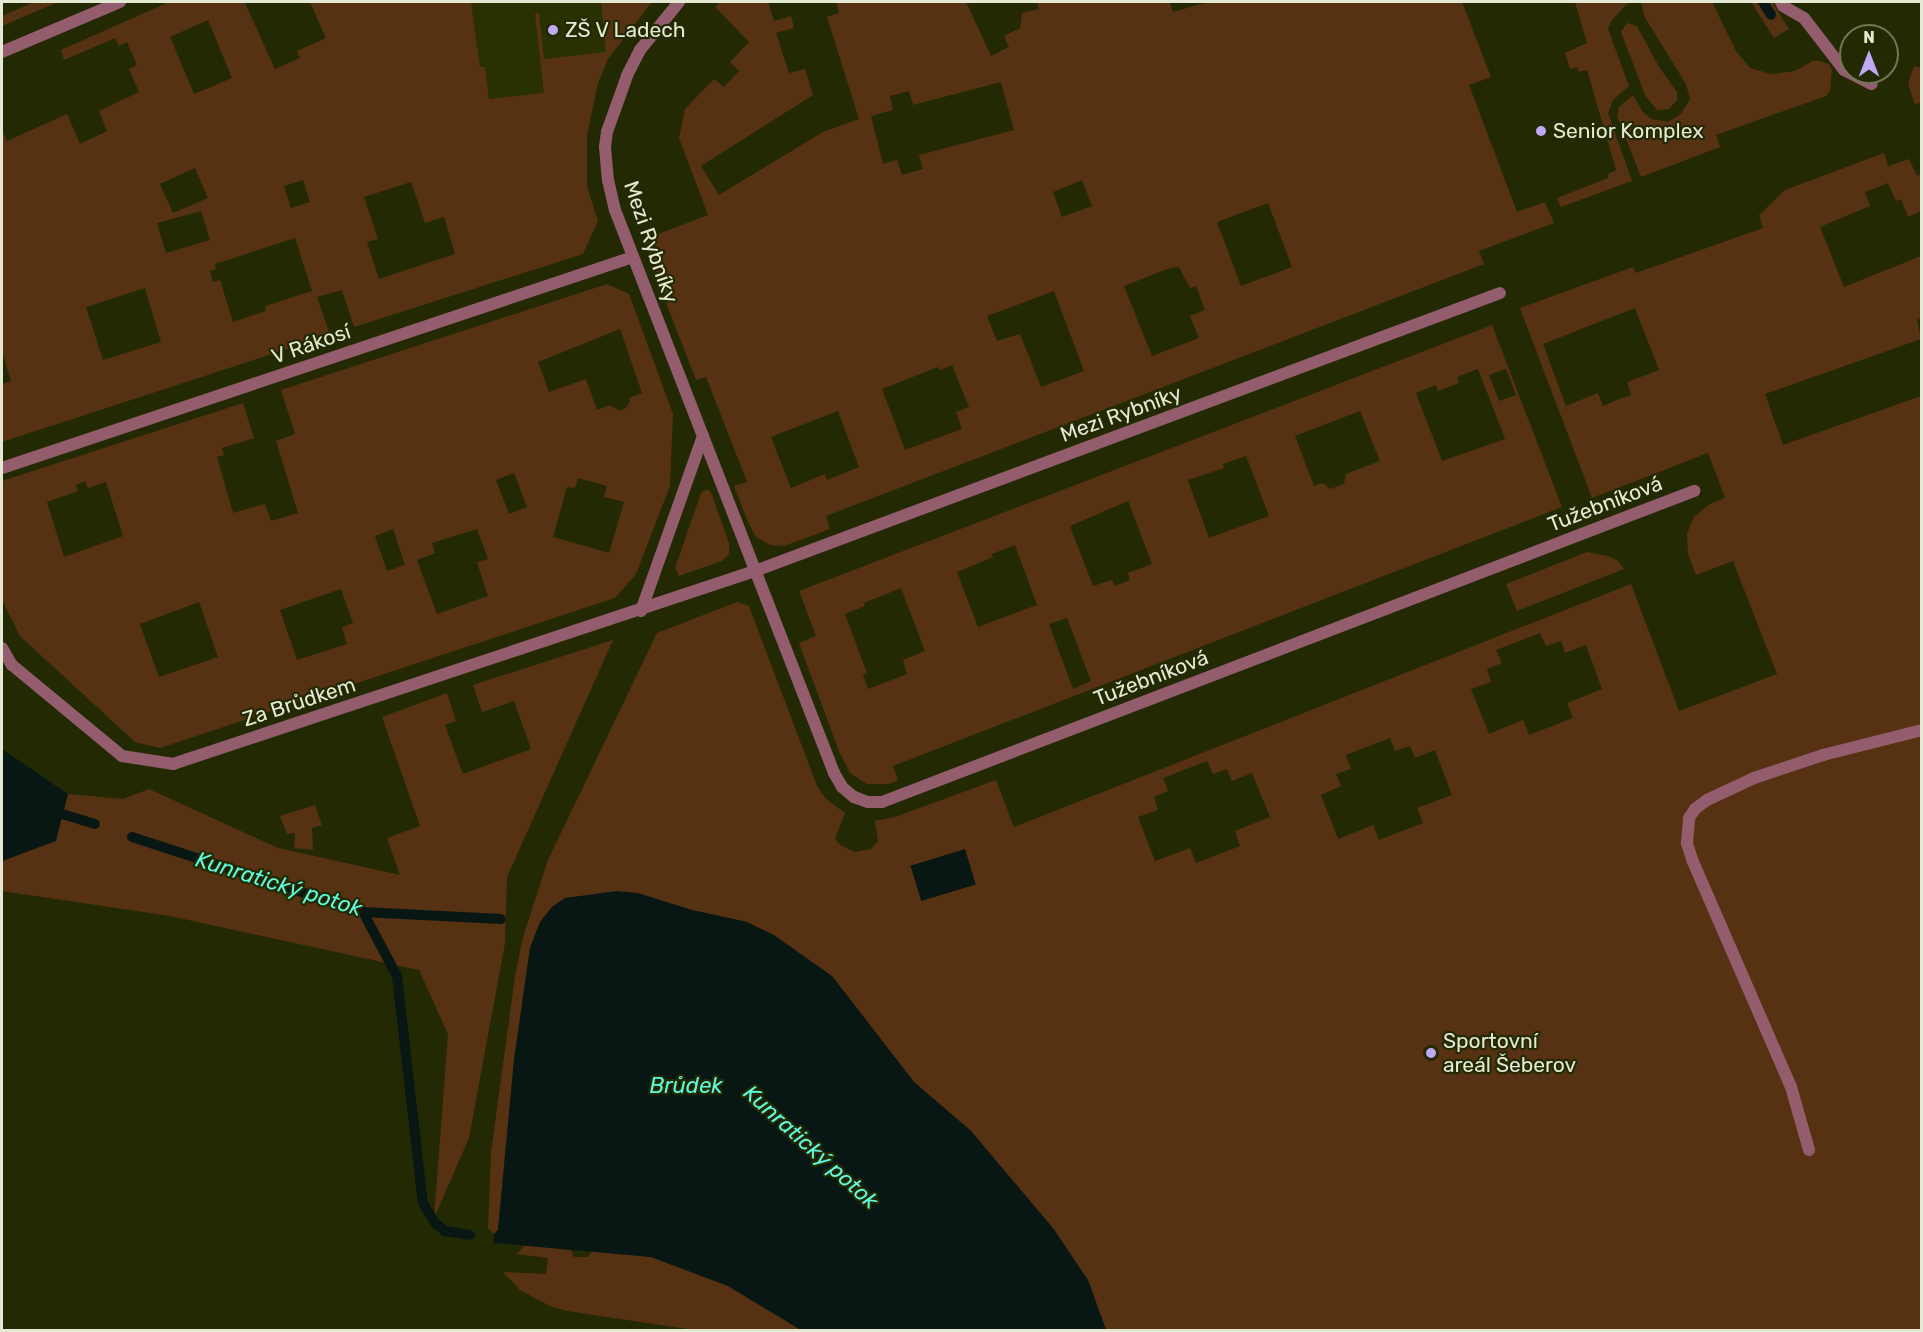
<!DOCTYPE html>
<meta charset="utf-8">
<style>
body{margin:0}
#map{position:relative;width:1923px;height:1332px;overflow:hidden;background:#232a03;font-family:Rubik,sans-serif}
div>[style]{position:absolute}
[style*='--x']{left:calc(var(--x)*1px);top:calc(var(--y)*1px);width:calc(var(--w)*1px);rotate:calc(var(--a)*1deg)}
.built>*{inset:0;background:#293101}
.green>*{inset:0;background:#563212}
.water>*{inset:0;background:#091714;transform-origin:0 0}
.stream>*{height:10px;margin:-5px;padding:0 5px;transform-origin:5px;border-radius:5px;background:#091714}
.service>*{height:12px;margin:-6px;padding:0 6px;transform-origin:6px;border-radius:6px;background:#945d6e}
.pedestrian>*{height:12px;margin:-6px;padding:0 6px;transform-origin:6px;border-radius:6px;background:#945d6e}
.minor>*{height:12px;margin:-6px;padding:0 6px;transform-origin:6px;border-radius:6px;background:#945d6e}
.dots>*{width:16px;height:16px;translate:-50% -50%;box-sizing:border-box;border:3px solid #232a03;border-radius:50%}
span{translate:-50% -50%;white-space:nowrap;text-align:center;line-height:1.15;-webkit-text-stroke:4.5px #232a03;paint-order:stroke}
.poi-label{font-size:21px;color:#e3e9d3}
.left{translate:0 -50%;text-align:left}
.street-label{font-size:21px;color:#e3e9d3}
.water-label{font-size:22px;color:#5ff9df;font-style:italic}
.frame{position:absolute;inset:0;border:3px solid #e3e9d3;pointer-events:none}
.north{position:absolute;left:1839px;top:24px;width:60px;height:60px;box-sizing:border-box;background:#232a03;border:2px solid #707656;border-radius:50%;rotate:0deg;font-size:16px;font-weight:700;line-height:24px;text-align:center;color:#e3e9d3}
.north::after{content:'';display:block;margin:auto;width:21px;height:27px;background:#c1a8f3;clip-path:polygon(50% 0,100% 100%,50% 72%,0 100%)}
</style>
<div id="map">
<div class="built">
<i style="clip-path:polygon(471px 2px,652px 2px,608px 59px,598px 83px,486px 114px)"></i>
</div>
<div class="green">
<i style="clip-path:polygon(34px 2px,58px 2px,2px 26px,2px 16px)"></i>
<i style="clip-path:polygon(evenodd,169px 2px,248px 2px,245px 3px,275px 69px,300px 58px,297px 51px,326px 38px,310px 2px,471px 2px,480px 67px,485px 67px,489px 99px,544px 93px,535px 14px,539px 13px,544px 59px,606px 52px,601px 2px,652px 2px,608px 59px,598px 83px,587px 135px,587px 187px,598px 221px,583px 254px,354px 327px,342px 290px,317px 297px,330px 335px,2px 442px,2px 384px,11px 381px,2px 352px,2px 130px,7px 141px,67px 114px,80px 144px,107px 131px,99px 111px,139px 92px,129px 69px,137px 65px,127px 42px,119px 46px,115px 38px,64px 60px,61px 50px,169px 2px,208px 20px,232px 78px,194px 94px,170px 37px,208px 20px,169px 2px,195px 168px,208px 198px,173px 213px,160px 184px,195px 168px,169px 2px,303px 180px,310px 202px,291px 208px,284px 186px,303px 180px,169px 2px,411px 182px,425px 223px,444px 217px,455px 254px,379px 279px,367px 242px,378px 239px,364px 197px,411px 182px,169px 2px,201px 211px,210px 240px,166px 253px,157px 223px,201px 211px,169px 2px,295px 238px,312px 291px,265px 306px,266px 311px,233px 322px,220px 280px,213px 282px,210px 271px,216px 269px,215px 264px,295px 238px,169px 2px,145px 288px,161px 342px,103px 360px,86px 307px,145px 288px)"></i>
<i style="clip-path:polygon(evenodd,720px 2px,768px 2px,774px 21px,791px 16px,794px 28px,776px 33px,789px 73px,805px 69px,813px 95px,701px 166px,719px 195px,823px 132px,859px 119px,827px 17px,839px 13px,836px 2px,966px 2px,991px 56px,1009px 47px,1004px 36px,1020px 28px,1022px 13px,1039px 9px,1037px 2px,1170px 2px,1173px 12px,1208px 2px,1462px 2px,1491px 77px,1469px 85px,1517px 212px,1545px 202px,1554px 223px,1479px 251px,1484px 264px,826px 516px,830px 529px,784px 546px,770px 545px,756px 537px,748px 522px,734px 486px,747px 482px,744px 474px,706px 377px,696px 380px,668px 308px,645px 239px,708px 215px,679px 138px,685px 109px,714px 79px,724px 87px,739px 71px,730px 62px,749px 42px,715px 7px,720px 2px,1001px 82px,1014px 130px,919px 155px,923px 169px,902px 175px,897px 160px,883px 164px,871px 116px,893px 110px,890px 96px,909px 91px,913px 105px,1001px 82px,720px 2px,1082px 180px,1092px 206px,1062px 217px,1053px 192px,1082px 180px,720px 2px,1268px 203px,1292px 267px,1241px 286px,1217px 222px,1268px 203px,720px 2px,1179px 267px,1190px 288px,1196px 286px,1205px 310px,1190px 316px,1199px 338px,1152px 356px,1124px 286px,1170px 268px,1179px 267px,720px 2px,1054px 291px,1084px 371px,1041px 387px,1020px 334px,997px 341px,987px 316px,1054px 291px,720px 2px,952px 365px,969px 407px,956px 412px,962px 429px,905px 450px,882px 389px,938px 367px,940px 370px,952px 365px,720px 2px,838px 411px,859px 467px,827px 480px,825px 474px,791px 488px,771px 437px,838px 411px)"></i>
<i style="clip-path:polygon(1575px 2px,1629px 2px,1611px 21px,1608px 29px,1629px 86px,1613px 100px,1608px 113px,1632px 181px,1561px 207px,1557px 198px,1608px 178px,1608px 174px,1616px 170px,1587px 70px,1579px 72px,1577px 67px,1570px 69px,1565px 53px,1587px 43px)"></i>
<i style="clip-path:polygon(1641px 2px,1712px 2px,1736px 51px,1750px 68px,1771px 74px,1795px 71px,1813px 61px,1820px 61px,1830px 65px,1832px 70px,1830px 91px,1826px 96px,1716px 135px,1720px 147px,1641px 177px,1617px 116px,1619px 107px,1633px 95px,1642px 111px,1651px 119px,1668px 122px,1681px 114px,1690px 99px,1686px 84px,1644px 16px)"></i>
<i style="clip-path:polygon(1751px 2px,1772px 2px,1789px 29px,1774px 38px)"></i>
<i style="clip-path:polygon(1627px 23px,1637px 26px,1659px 67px,1677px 92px,1677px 100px,1669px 109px,1657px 110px,1645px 95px,1621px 32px)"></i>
<i style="clip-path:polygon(1914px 66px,1922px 68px,1921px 102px,1915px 105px,1908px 83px)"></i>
<i style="clip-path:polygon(evenodd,1884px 153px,1888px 166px,1909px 159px,1917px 176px,1921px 174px,1921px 211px,1908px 217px,1901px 199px,1896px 201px,1888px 183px,1865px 192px,1870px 206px,1820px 227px,1844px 287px,1921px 256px,1921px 318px,1917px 320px,1921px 339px,1765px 394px,1783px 445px,1921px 396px,1921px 1330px,1106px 1330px,1088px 1280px,971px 1131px,914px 1082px,832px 976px,747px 922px,692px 910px,586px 896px,565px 898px,552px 907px,540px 922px,530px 948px,514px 1060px,498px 1230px,494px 1234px,488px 1228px,491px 1153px,515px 976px,523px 937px,548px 860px,657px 633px,737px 602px,749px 606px,817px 786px,826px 799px,845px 813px,835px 839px,840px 845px,855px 852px,871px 849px,878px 841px,875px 821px,895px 817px,996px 780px,1014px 827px,1631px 584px,1679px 711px,1777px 674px,1733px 561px,1696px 575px,1688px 554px,1687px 534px,1694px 517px,1710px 504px,1725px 498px,1708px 453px,1592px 498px,1520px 308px,1633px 267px,1636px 273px,1763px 228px,1759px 215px,1785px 190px,1884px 153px,1635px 308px,1659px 370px,1627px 382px,1631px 395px,1617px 400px,1603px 406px,1598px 393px,1566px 406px,1543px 344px,1635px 308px,1884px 153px,1540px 633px,1546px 646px,1561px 641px,1565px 653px,1586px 645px,1602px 689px,1567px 703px,1573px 718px,1529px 735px,1523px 720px,1489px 734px,1471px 689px,1491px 682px,1487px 669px,1502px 663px,1496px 650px,1540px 633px,1884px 153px,1390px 738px,1395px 751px,1410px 746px,1415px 758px,1435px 750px,1452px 795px,1417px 808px,1423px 823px,1379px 840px,1373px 825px,1338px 839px,1321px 795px,1341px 786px,1336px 774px,1351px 769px,1346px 755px,1390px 738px,1884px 153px,1207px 761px,1213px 774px,1227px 769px,1232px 781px,1252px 773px,1270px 817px,1235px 831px,1240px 846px,1196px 863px,1190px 848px,1155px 861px,1138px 817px,1158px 810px,1154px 797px,1168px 791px,1163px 778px,1207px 761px)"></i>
<i style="clip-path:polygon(evenodd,607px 284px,629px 294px,673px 414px,670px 486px,636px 574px,615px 598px,160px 748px,135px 742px,20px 636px,2px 600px,2px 481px,243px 403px,254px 438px,222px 448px,224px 455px,217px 457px,233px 513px,265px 504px,271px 521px,298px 513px,276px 441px,295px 434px,281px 390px,607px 284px,620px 329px,642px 393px,629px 398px,630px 401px,626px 408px,619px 411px,610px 405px,597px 410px,586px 379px,549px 392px,538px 362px,620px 329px,607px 284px,514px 473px,527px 507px,509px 514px,496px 480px,514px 473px,607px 284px,578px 478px,607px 486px,604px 497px,624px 502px,609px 553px,553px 537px,567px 487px,575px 488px,578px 478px,607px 284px,85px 481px,88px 488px,106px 482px,123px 536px,64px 557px,47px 502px,78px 491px,76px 485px,85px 481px,607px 284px,393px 529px,405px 565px,387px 571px,375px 536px,393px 529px,607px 284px,477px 529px,488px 559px,477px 562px,488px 596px,437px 614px,417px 560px,435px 553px,432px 543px,477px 529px,607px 284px,341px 589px,353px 623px,342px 627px,347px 644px,297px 660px,280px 610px,341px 589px,607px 284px,199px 602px,218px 657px,159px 677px,140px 624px,199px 602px)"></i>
<i style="clip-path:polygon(evenodd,1492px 325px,1562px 507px,893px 766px,898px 780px,889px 784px,867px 784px,850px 773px,839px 751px,799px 643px,816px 636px,799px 591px,1492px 325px,1478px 369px,1505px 439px,1442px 461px,1416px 393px,1436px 385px,1438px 391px,1459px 383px,1457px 377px,1478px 369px,1492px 325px,1506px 369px,1516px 395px,1499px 401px,1489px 375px,1506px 369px,1492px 325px,1360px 411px,1380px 461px,1346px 474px,1344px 484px,1330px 489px,1323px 483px,1314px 486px,1295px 436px,1360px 411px,1492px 325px,1246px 456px,1269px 516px,1209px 538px,1188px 480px,1224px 468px,1223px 464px,1246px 456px,1492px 325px,1128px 501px,1152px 564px,1128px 573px,1130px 580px,1115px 586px,1112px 580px,1093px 586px,1070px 526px,1128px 501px,1492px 325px,1015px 545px,1037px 605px,978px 627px,957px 572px,993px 557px,992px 554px,1015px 545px,1492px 325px,901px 588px,925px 651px,903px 660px,907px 674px,868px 689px,863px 675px,867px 673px,845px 614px,865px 606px,864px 603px,901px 588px,1492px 325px,1067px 618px,1091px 681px,1073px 689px,1049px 624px,1067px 618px)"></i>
<i style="clip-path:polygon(707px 489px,711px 492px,729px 543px,729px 554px,722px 561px,679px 576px,675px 568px,701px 493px)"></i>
<i style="clip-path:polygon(1587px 552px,1608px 556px,1618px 561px,1624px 569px,1517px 611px,1506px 584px)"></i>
<i style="clip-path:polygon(613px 640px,507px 877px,505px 943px,469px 1138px,434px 1218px,448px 1034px,419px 970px,170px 916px,2px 891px,2px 861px,55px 841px,68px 794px,123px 799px,149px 789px,278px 848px,400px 875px,387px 838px,420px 826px,382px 717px,447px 693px,456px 721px,445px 725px,463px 774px,531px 749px,514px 701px,482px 712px,473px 685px)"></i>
<i style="clip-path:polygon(315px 805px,322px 825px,312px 828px,313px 850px,294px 848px,295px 833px,287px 834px,280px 816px)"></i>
<i style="clip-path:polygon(525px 1245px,571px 1250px,574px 1257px,588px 1257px,592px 1251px,651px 1257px,728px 1286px,801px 1330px,694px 1330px,567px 1311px,550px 1306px,520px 1290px,503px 1272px,546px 1274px,548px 1258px,517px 1254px)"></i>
</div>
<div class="water">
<i style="clip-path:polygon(2px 749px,68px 794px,56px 841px,2px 861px)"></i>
<i style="left:965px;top:849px;width:37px;height:57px;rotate:73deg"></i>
<i style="clip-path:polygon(617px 891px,638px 893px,692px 910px,747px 922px,774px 935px,832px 976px,914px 1082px,971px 1131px,1053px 1228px,1088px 1280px,1106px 1330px,801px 1330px,728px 1286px,651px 1257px,494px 1243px,494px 1234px,498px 1230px,514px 1060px,530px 948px,540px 922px,552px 907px,565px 898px)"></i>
</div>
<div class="stream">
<i style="--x:1763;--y:2;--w:15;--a:58"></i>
<i style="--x:49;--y:810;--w:48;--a:16.9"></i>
<i style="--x:132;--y:837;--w:243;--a:18"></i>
<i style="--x:363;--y:912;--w:138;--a:2.9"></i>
<i style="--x:363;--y:912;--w:72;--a:62"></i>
<i style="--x:397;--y:976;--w:228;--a:83.5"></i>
<i style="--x:423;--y:1203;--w:23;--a:59"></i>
<i style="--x:435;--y:1223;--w:13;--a:39"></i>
<i style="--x:445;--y:1231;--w:25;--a:9"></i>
</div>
<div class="service">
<i style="--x:1809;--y:1150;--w:66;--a:-105.9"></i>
<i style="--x:1791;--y:1087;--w:245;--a:-113.5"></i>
<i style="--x:1693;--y:862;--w:20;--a:-108"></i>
<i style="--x:1687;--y:843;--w:25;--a:-85"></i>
<i style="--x:1689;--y:818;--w:11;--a:-56"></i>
<i style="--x:1695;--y:809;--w:15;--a:-37"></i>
<i style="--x:1707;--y:800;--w:52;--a:-25.1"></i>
<i style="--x:1754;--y:778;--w:73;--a:-18.4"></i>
<i style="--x:1823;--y:755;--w:102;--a:-14.2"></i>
</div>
<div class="pedestrian">
<i style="--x:1781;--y:2;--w:4;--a:63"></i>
<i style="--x:1783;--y:6;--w:24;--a:30"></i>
<i style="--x:1804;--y:18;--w:66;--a:52.4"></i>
<i style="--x:1844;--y:70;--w:31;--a:27"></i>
</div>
<div class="minor">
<i style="--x:679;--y:2;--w:62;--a:129.1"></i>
<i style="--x:640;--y:50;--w:29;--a:117"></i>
<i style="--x:627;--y:76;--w:59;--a:109.7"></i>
<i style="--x:607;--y:132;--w:15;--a:98"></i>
<i style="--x:605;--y:147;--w:33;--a:85"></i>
<i style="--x:608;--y:180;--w:31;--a:77"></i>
<i style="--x:615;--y:210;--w:604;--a:68.74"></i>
<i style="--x:834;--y:773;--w:16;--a:60"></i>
<i style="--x:842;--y:787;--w:16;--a:40"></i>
<i style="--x:854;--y:797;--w:15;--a:20"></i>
<i style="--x:868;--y:802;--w:14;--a:0"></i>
<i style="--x:882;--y:802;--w:870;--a:-20.96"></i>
<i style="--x:2;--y:52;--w:128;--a:-23"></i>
<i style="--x:2;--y:468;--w:665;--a:-18.49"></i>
<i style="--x:641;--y:611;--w:186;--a:-70.5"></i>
<i style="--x:2;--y:648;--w:20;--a:60"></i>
<i style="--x:12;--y:665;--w:143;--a:39.6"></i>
<i style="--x:122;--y:756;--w:52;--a:8.9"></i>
<i style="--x:173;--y:764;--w:613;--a:-18.35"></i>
<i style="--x:755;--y:571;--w:795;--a:-20.46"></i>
</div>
<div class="dots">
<i style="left:553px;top:30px;background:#c1a8f3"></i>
<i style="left:1541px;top:131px;background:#c1a8f3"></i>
<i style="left:1431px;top:1053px;background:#c1a8f3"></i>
</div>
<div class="poi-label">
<span class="left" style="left:565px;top:30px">ZŠ V Ladech</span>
<span class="left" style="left:1553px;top:131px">Senior Komplex</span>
<span class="left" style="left:1443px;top:1053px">Sportovní<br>areál Šeberov</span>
</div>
<div class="street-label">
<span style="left:651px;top:242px;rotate:71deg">Mezi Rybníky</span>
<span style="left:311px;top:344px;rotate:-19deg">V Rákosí</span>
<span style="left:1121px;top:414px;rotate:-20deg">Mezi Rybníky</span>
<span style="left:1605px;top:504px;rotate:-21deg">Tužebníková</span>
<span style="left:1151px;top:678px;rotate:-21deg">Tužebníková</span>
<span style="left:299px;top:702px;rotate:-18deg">Za Brůdkem</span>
</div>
<div class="water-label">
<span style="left:279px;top:884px;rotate:17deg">Kunratický potok</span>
<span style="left:686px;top:1086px">Brůdek</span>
<span style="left:811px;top:1147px;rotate:42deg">Kunratický potok</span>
</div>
<div class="frame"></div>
<div class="north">N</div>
</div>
